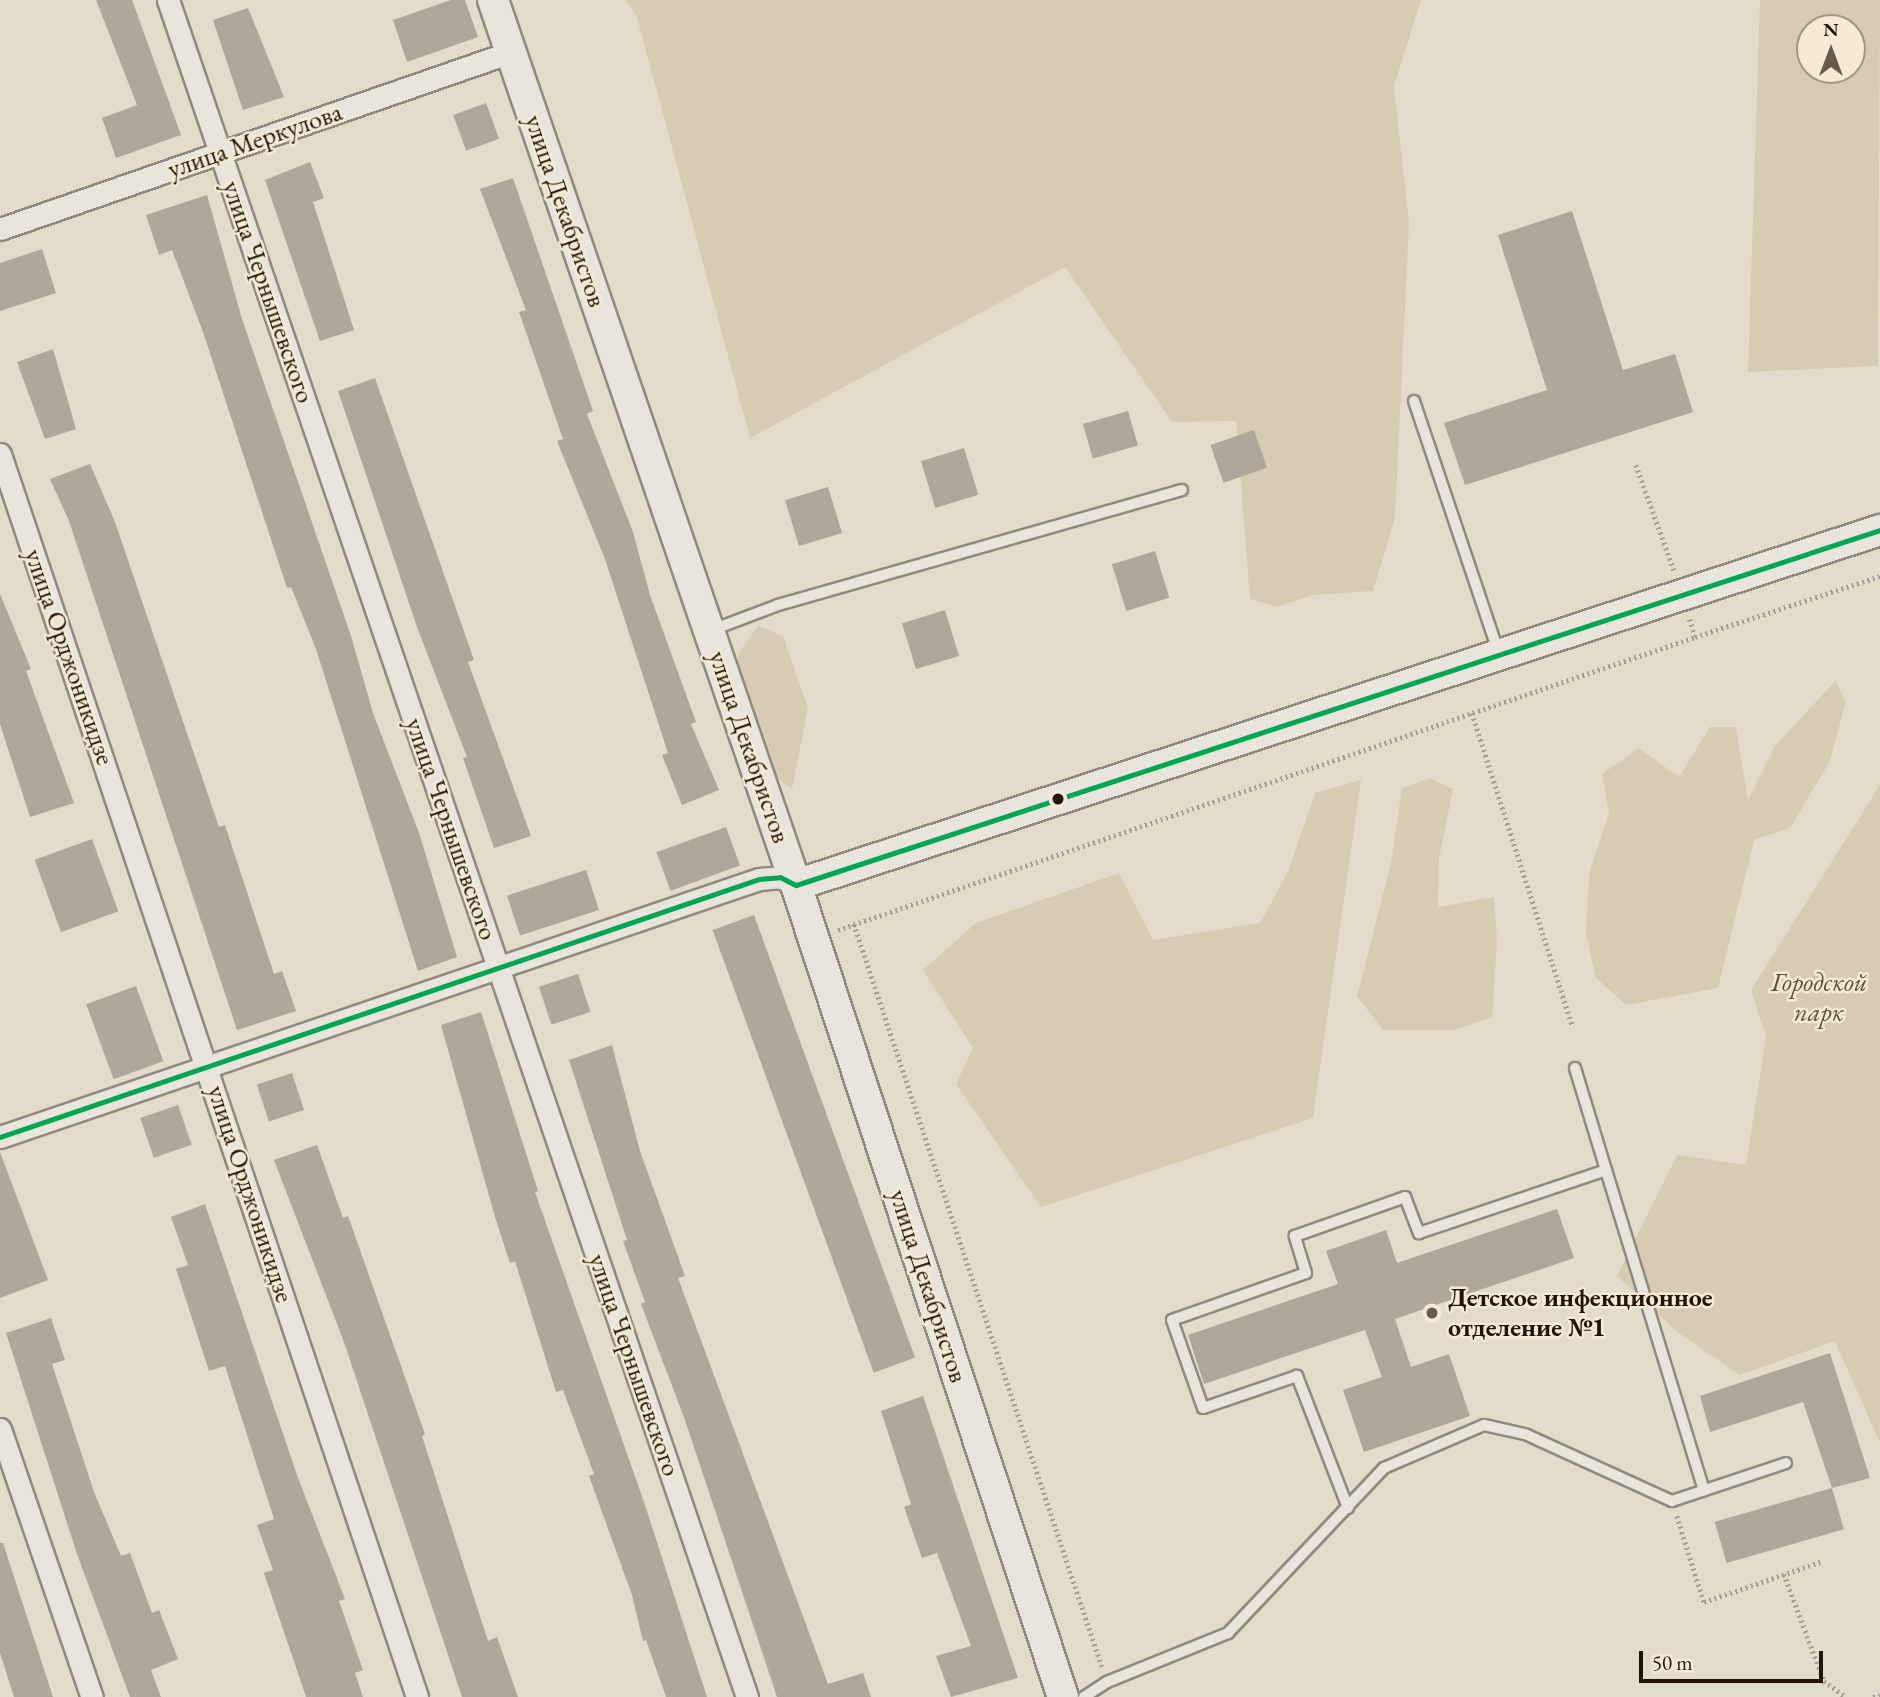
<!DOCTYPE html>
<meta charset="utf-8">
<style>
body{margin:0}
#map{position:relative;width:1880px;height:1697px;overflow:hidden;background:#e4dcca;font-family:"EB Garamond",serif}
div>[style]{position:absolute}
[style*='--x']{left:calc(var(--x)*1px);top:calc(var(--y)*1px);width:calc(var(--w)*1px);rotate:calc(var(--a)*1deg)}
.green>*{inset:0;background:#d7cbb3}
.building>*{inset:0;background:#aea79a;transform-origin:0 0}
.path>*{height:4.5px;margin-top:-2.25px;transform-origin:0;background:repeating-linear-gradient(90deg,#a39e96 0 2px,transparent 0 5.5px)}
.roads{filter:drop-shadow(2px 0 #908a7e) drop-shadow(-2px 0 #908a7e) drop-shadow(0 2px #908a7e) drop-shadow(0 -2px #908a7e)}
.lane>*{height:10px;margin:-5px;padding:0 5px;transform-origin:5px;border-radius:5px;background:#eae5dc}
.street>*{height:21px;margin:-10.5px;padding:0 10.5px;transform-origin:10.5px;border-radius:10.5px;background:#eae5dc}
.secondary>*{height:30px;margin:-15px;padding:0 15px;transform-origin:15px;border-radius:15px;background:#eae5dc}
.bus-1>*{height:5px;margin:-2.5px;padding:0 2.5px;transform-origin:2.5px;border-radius:2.5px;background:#00a651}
.dots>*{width:19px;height:19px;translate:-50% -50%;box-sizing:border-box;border:4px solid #f5ebd5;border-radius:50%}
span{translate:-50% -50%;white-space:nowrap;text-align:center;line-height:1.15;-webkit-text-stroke:5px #f5ebd5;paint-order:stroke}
.street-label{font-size:26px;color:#231307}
.park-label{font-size:26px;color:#5e4e3d;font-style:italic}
.poi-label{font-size:26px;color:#231307;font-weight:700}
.left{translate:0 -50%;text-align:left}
.north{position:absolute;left:1796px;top:14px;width:70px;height:70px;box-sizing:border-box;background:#f5ebd5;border:2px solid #a19583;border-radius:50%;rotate:0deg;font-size:19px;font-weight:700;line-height:28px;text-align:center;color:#231307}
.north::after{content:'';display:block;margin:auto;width:24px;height:32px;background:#67594b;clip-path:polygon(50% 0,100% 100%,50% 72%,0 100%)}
.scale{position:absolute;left:1639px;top:1651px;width:184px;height:32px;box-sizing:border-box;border:4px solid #231307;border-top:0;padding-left:9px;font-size:21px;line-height:24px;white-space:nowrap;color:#231307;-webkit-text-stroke:5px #f5ebd5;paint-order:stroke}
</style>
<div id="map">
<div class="green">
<i style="clip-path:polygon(626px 0,1421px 0,1394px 86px,1409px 223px,1395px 518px,1373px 591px,1313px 595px,1277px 607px,1250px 599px,1236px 421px,1172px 422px,1065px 267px,750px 438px,637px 17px)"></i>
<i style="clip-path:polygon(evenodd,1760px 0,1880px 0,1878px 366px,1748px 372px,1760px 0,1810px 28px,1852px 28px,1852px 70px,1810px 70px,1810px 28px)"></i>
<i style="clip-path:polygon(758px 626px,783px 636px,808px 708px,792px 789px,776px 777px,752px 706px,730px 687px,740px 651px)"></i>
<i style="clip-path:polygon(1835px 681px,1846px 701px,1830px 761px,1790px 828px,1754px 840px,1718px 988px,1626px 1005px,1596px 978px,1586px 935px,1589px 873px,1609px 813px,1602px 774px,1639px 748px,1679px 777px,1710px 727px,1736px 727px,1748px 800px,1775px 746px)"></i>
<i style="clip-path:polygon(1430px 778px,1453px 789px,1439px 858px,1438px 907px,1494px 897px,1497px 942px,1492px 1017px,1455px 1030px,1383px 1030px,1357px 996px,1391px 863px,1402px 788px)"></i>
<i style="clip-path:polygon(1361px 780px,1313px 1118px,1041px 1207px,956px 1084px,973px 1048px,923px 970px,976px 923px,1119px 873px,1153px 940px,1260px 923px,1288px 872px,1315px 793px)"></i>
<i style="clip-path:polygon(1880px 785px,1880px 1443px,1835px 1341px,1740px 1375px,1680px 1334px,1617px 1276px,1677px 1155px,1746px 1165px,1766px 1037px,1751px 990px)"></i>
</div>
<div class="building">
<i style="clip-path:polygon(96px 0,132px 0,181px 135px,116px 158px,102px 118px,137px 105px)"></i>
<i style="clip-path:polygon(451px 0,465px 0,478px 37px,407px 62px,393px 20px)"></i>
<i style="clip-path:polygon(248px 8px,284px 97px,243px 110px,213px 20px)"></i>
<i style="left:486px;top:103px;width:38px;height:35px;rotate:70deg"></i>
<i style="clip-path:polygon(310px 162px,324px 198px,313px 202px,354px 330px,320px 341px,265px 180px)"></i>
<i style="clip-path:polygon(513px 178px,593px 411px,587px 414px,633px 532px,650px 595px,696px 722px,691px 724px,719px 790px,682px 805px,662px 755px,668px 753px,605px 559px,557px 441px,563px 439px,519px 312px,526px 310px,480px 189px)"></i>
<i style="clip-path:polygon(207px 195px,242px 319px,351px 636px,373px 713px,419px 833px,457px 957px,418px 971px,316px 649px,291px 587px,287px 588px,203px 332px,172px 250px,159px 255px,146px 215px)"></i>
<i style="clip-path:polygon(1572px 211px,1623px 370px,1675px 354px,1693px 412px,1465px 485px,1444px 423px,1547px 390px,1498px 235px)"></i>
<i style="clip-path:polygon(42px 249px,56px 293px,0 311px,0 263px)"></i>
<i style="clip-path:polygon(53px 349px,76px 429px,45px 439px,17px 362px)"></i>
<i style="clip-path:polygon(375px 378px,474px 660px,468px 662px,531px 836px,494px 848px,463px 758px,467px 757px,417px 627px,338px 391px)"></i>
<i style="left:1128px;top:411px;width:36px;height:47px;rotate:74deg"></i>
<i style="left:1254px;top:430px;width:40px;height:46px;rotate:71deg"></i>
<i style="left:964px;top:448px;width:49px;height:45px;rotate:73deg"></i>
<i style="clip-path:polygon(90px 464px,115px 522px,219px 827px,225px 825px,274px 974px,282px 971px,296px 1011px,237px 1030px,69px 521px,50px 479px)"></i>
<i style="left:828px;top:487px;width:48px;height:45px;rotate:73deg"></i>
<i style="left:1155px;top:551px;width:49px;height:45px;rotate:73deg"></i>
<i style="clip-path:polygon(0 594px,31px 669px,26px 671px,74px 803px,30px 817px,0 724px)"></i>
<i style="left:945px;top:610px;width:48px;height:45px;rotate:73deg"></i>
<i style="left:726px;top:827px;width:41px;height:74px;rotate:70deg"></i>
<i style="left:92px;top:839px;width:77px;height:61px;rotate:70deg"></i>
<i style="left:586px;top:870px;width:42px;height:83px;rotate:72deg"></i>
<i style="left:754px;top:915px;width:471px;height:44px;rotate:70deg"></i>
<i style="left:578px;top:974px;width:40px;height:41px;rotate:72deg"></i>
<i style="left:136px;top:986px;width:80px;height:53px;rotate:70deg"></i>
<i style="clip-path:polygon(481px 1012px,538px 1191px,535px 1192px,644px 1502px,707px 1697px,666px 1697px,646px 1640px,643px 1641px,632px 1595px,589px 1476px,594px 1474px,563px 1390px,556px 1392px,515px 1261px,510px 1263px,495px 1217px,441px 1025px)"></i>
<i style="clip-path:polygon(612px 1045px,640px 1151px,685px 1276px,678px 1278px,828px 1684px,863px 1673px,871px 1697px,777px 1697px,685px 1420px,641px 1304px,645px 1302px,623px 1241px,627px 1240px,569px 1060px)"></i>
<i style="left:292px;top:1073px;width:39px;height:37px;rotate:72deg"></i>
<i style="left:178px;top:1105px;width:42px;height:40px;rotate:71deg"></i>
<i style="clip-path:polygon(317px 1145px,343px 1218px,348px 1216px,425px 1434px,422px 1436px,488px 1641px,497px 1637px,518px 1697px,462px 1697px,344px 1342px,274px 1160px)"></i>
<i style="clip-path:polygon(0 1152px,48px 1280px,0 1298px)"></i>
<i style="clip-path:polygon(205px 1204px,298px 1478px,345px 1599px,339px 1601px,363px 1670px,355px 1673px,363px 1697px,306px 1697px,264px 1573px,273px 1570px,257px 1525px,274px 1519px,225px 1366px,209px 1371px,176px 1269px,188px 1265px,171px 1217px)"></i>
<i style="clip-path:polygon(1557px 1209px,1574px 1258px,1395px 1319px,1411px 1367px,1449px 1354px,1470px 1416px,1364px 1452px,1343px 1390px,1382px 1377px,1365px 1330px,1204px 1384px,1188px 1335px,1338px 1284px,1326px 1251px,1386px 1230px,1397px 1263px)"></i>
<i style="clip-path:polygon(51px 1318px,65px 1360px,52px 1364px,94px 1492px,121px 1556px,130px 1553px,152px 1613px,159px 1610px,178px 1659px,151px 1670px,161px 1697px,130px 1697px,77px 1554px,6px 1333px)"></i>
<i style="clip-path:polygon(1830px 1353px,1870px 1478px,1832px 1488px,1803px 1402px,1710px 1432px,1700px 1396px)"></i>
<i style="clip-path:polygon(923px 1396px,1018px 1678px,951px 1697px,936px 1656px,971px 1646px,937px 1553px,922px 1558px,904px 1507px,911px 1504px,881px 1411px)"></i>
<i style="left:1832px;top:1488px;width:43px;height:122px;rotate:74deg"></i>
<i style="clip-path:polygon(0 1543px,3px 1543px,53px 1697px,14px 1697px,0 1653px)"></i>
</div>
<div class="path">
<i style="--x:1636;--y:465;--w:112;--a:70.1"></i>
<i style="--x:1695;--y:637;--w:195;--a:-18.2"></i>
<i style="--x:1472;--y:713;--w:330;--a:72.2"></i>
<i style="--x:854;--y:924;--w:783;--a:71.54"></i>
<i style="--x:838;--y:930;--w:906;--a:-18.88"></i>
<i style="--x:1695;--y:637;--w:20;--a:-108"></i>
<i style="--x:1677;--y:1516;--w:90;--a:72.6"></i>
<i style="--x:1704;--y:1602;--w:126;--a:-19"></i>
<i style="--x:1784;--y:1574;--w:114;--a:69.5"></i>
<i style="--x:1824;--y:1681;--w:27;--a:36"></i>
<i style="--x:1873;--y:1697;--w:7;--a:-16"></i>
</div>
<div class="roads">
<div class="lane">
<i style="--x:1414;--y:401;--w:267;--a:71.4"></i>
<i style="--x:712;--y:630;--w:71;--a:-20.7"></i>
<i style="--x:778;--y:605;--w:420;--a:-15.9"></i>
<i style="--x:1575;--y:1068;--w:107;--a:73.1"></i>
<i style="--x:1348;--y:1508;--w:142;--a:-111.1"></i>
<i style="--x:1297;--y:1376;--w:99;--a:161.2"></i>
<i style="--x:1203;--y:1408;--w:93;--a:-109.4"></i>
<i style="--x:1172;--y:1320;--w:142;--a:-19.3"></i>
<i style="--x:1306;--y:1273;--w:39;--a:-107"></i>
<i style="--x:1295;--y:1236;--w:117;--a:-19.5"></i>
<i style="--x:1405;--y:1197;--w:39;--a:69"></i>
<i style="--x:1419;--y:1233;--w:197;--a:-18.6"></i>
<i style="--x:1606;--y:1170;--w:335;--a:73"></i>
<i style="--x:1084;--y:1697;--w:27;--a:-33"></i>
<i style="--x:1107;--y:1682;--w:131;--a:-22"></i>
<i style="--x:1228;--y:1633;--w:227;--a:-46.6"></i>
<i style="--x:1384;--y:1468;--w:109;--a:-23.3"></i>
<i style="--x:1484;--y:1425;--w:42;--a:12.4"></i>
<i style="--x:1525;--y:1434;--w:162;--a:24.5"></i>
<i style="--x:1672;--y:1501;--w:120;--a:-18.4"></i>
</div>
<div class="street">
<i style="--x:168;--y:0;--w:1793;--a:71.16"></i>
<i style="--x:0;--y:229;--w:541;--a:-19.11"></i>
<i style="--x:0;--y:454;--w:1311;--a:71.45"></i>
<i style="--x:0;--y:1137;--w:802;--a:-18.77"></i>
<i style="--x:759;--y:879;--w:21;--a:-5"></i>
<i style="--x:780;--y:877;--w:18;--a:27"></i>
<i style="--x:0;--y:1429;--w:283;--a:71.1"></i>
</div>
<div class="secondary">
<i style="--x:493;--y:0;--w:935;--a:71.1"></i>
<i style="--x:796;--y:885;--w:855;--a:71.8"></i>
<i style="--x:796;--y:885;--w:1141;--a:-18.13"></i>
</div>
</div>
<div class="bus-1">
<i style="--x:0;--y:1137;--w:802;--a:-18.77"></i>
<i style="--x:759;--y:879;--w:21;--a:-5"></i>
<i style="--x:780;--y:877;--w:18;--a:27"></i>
<i style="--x:796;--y:885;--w:1141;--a:-18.13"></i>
</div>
<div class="dots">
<i style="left:1058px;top:799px;background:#231307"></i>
<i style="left:1432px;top:1313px;background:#67594b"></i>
</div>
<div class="street-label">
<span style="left:255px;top:141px;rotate:-19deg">улица Меркулова</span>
<span style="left:565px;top:211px;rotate:71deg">улица Декабристов</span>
<span style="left:268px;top:292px;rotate:71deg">улица Чернышевского</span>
<span style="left:69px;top:657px;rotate:71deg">улица Орджоникидзе</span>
<span style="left:749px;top:747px;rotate:71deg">улица Декабристов</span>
<span style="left:451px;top:829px;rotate:71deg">улица Чернышевского</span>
<span style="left:250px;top:1194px;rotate:72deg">улица Орджоникидзе</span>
<span style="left:928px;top:1286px;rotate:72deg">улица Декабристов</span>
<span style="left:634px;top:1365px;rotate:71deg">улица Чернышевского</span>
</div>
<div class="park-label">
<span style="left:1819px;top:998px">Городской<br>парк</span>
</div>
<div class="poi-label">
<span class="left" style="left:1448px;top:1313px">Детское инфекционное<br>отделение №1</span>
</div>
<div class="north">N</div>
<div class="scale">50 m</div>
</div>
